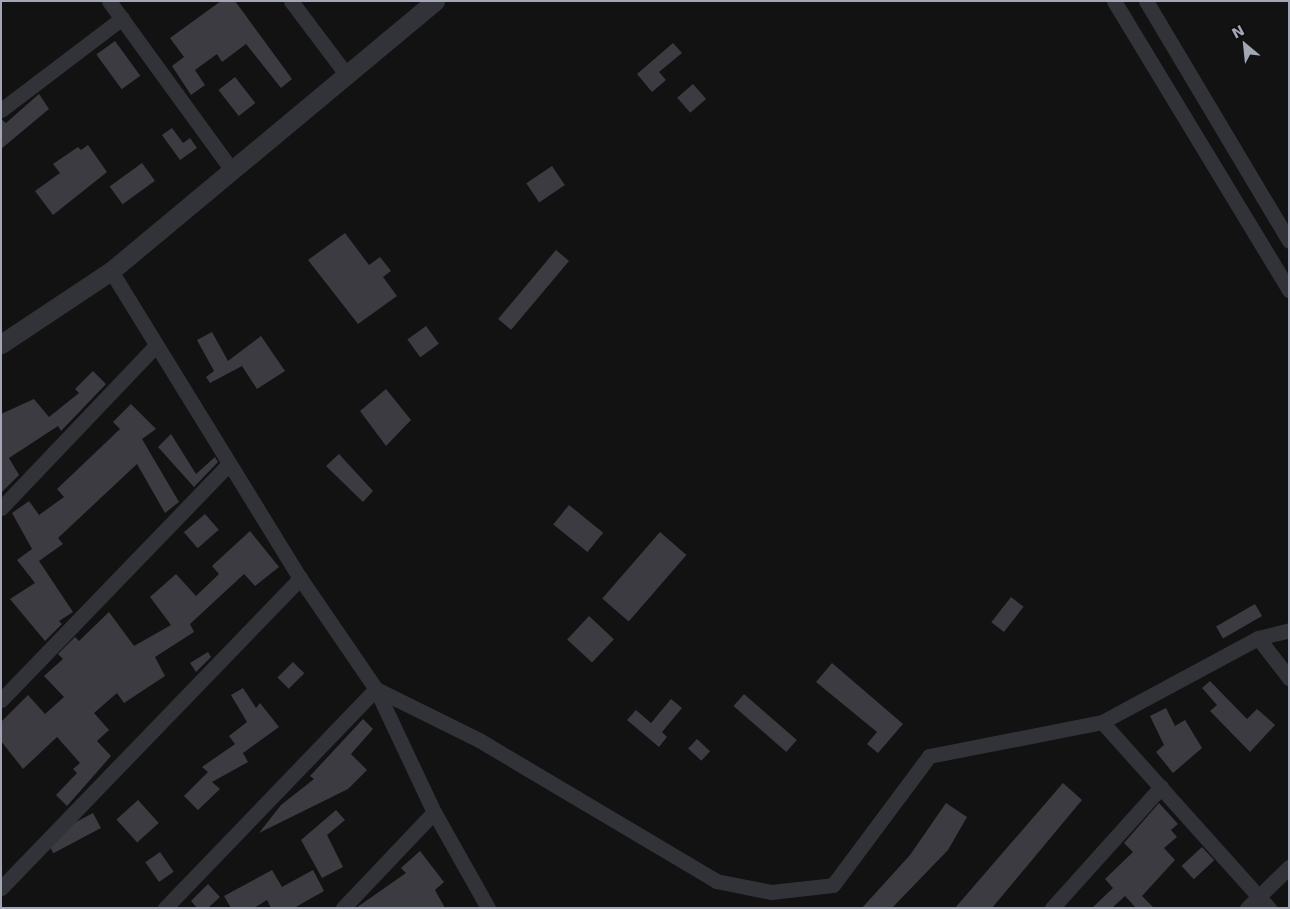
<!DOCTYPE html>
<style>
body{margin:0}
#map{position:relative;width:1290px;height:909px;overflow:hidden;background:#121213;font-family:"DejaVu Sans",sans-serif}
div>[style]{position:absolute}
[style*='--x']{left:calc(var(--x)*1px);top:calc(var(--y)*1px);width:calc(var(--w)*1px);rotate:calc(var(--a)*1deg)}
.building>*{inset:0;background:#3c3b41;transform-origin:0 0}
.minor>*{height:15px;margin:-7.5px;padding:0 7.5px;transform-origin:7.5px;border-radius:7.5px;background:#323338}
.tertiary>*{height:19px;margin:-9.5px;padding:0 9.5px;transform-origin:9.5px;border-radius:9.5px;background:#323338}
span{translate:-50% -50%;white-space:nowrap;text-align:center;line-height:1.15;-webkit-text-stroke:4.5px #0d0d0e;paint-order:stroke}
.frame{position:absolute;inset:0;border:2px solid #a2a6b5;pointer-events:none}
.north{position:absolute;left:1220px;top:20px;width:50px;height:50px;-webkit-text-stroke:4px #0d0d0e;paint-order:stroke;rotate:332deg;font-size:14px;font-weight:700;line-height:20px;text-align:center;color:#a2a6b5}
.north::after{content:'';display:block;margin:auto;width:18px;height:22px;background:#a2a6b5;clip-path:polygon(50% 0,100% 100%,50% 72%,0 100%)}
</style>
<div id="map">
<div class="building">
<i style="clip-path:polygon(221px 1px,235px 1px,292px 79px,281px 88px,246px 44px,222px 62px,217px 54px,195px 70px,205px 85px,191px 95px,172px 66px,184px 57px,170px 38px)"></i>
<i style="left:115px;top:41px;width:43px;height:23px;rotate:54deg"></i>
<i style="clip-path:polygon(673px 43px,682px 53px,659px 72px,666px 80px,652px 92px,637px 74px)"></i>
<i style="left:235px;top:77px;width:33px;height:21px;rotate:52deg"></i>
<i style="left:693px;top:84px;width:20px;height:21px;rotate:49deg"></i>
<i style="clip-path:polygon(39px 94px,49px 109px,1px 149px,1px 119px,6px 123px)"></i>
<i style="clip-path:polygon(172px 128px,183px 143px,190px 138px,197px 148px,180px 160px,162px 135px)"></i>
<i style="clip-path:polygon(88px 145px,107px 172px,53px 215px,35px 191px,60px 173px,53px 164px,78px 147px,81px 150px)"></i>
<i style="left:142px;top:163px;width:22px;height:40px;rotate:54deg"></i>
<i style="left:552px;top:166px;width:23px;height:31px;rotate:56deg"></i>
<i style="clip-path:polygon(345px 233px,369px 265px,380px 257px,391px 271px,383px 277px,397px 296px,358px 324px,308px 260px)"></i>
<i style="left:556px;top:250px;width:17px;height:90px;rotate:40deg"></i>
<i style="left:426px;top:326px;width:22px;height:23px;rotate:54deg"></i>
<i style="clip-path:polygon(212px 332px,228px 361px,261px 336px,285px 371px,257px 389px,242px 366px,210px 383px,206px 377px,214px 371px,197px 340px)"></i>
<i style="clip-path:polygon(93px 371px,106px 384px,61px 431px,58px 426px,9px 458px,19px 475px,1px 493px,1px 414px,34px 399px,49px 417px,79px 393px,75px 389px)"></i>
<i style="clip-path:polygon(386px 389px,411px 420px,386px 446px,360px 411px)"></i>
<i style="clip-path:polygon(131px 404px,156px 429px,142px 439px,179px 502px,165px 513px,137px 464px,58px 538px,63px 544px,39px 561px,73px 612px,59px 621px,62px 624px,45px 641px,10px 599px,35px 583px,17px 560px,32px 549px,12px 513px,29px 501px,39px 515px,64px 497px,57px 489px,120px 429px,113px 422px)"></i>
<i style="clip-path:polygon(171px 434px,196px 474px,215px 457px,218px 462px,194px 487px,158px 447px)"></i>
<i style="clip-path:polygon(339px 454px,373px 491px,363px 502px,326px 466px)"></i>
<i style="left:569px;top:505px;width:44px;height:25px;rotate:39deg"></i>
<i style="left:205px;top:514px;width:21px;height:28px;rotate:49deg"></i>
<i style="clip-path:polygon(250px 531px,279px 567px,255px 586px,244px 574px,190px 624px,194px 632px,155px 657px,165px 676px,124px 703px,117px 693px,94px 713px,109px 730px,97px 741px,111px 756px,67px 806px,56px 795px,77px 773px,73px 769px,80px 763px,57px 737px,23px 769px,1px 741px,1px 722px,28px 695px,45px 714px,64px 697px,44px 676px,63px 659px,58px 654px,75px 637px,79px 641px,109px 612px,134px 646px,171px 625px,150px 597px,176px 574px,196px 596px,219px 574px,212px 566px)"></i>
<i style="left:660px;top:532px;width:35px;height:88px;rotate:41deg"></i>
<i style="left:1011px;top:597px;width:16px;height:32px;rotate:38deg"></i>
<i style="left:1255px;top:604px;width:14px;height:45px;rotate:60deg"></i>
<i style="left:589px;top:616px;width:34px;height:32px;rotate:43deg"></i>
<i style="clip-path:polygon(208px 652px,211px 657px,196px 672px,190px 663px)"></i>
<i style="left:293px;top:662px;width:16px;height:22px;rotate:45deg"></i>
<i style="clip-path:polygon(832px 663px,903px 724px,878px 753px,867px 744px,877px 732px,816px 682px)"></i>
<i style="clip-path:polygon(1210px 681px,1247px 719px,1257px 709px,1275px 725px,1250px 752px,1210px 711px,1217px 705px,1202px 688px)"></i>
<i style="clip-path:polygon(243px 688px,256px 708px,260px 703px,279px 727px,243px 753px,248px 762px,212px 782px,220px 789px,198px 810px,184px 796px,208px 772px,202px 767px,235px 744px,229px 736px,247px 722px,231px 695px)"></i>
<i style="left:744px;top:694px;width:70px;height:16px;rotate:41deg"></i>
<i style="clip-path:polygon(671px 699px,682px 708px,662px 732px,667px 737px,659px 747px,627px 720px,636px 710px,651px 723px)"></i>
<i style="clip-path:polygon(1166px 708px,1175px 726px,1185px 720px,1202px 748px,1173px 773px,1156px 752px,1164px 745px,1150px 716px)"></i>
<i style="clip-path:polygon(363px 719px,373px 729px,351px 754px,367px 770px,348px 789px,259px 833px,281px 805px,314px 779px,310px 776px)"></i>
<i style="left:697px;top:739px;width:18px;height:13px;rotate:43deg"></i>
<i style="clip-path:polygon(1063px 783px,1082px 800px,992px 908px,955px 908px)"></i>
<i style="left:138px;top:800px;width:31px;height:29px;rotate:48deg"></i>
<i style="clip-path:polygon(946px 803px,967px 817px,948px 850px,892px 908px,862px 908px,910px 855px)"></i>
<i style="clip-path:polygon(1159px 803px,1178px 824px,1171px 830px,1177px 837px,1164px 848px,1175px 860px,1142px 896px,1154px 908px,1136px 908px,1125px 896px,1112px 908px,1092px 908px,1113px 888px,1105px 879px,1133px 852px,1124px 843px)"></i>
<i style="clip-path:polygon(336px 810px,345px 820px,327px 835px,343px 867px,322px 878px,301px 840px)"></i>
<i style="left:93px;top:813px;width:17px;height:54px;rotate:62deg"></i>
<i style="left:1202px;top:847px;width:18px;height:28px;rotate:47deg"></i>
<i style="clip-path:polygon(420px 851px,444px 882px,435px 890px,445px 908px,356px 908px,406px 873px,401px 868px)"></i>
<i style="left:160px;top:852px;width:24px;height:18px;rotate:55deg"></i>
<i style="clip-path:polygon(272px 870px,282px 887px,313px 870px,324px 891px,294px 908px,271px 908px,267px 900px,254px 908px,231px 908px,224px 896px)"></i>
<i style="clip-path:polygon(208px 884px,220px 897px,208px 908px,197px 908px,191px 901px)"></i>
</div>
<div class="minor">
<i style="--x:109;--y:1;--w:209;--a:54"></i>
<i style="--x:291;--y:1;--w:91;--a:53"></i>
<i style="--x:1114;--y:1;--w:338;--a:58.8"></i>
<i style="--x:1146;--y:1;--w:279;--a:59.2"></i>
<i style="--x:1;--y:110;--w:152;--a:-37.2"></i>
<i style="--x:111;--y:271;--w:361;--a:58.4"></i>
<i style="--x:300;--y:578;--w:135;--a:55.6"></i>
<i style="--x:376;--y:689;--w:136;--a:64.8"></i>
<i style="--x:434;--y:812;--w:110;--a:60.6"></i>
<i style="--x:1;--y:508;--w:225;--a:-46.4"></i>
<i style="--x:1258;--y:638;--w:51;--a:52.2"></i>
<i style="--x:1;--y:700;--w:328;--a:-46"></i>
<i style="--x:1102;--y:722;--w:250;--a:48.1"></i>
<i style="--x:1;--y:888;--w:431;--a:-46"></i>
<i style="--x:165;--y:908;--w:304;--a:-46.1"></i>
<i style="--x:376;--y:689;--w:115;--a:26.3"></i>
<i style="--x:479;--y:740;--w:276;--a:30.7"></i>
<i style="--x:716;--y:881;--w:56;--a:11.3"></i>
<i style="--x:771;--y:892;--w:62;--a:-6.4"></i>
<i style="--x:833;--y:885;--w:161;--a:-53.3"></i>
<i style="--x:929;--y:756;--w:176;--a:-11.1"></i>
<i style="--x:1102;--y:722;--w:177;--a:-28.3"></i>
<i style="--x:1258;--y:638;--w:32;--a:-14"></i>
<i style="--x:343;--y:908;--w:132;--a:-46.5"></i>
<i style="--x:1052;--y:908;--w:163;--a:-48"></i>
<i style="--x:1247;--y:908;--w:59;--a:-44.3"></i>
</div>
<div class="tertiary">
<i style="--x:1;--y:344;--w:132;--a:-33.6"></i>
<i style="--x:111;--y:271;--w:422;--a:-39.8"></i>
</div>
<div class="frame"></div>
<div class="north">N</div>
</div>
